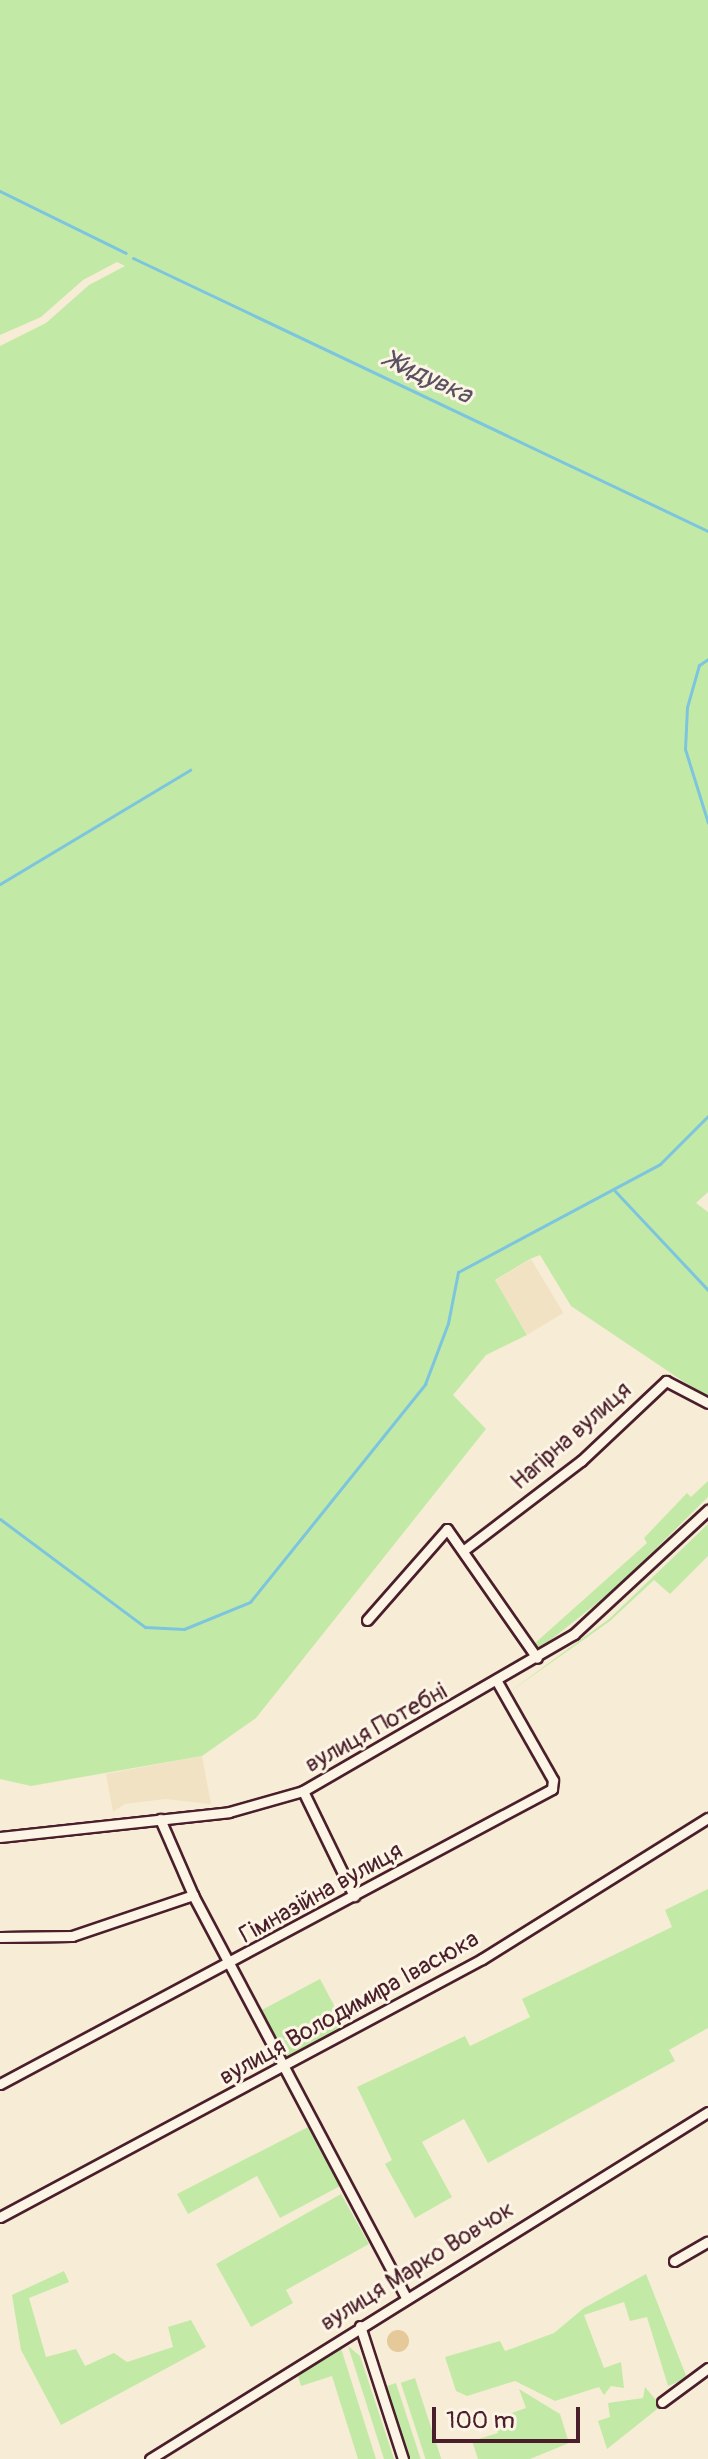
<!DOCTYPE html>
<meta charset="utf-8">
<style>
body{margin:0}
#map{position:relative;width:708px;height:2459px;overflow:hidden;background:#f7ecd6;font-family:Pangolin,sans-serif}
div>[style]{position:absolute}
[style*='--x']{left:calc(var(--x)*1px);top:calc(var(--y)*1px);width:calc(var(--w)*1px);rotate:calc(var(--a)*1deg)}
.built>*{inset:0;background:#f2e2c4;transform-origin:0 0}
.green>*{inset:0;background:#c2eaa6;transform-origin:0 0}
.stream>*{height:3px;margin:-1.5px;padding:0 1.5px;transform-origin:1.5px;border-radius:1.5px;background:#7dc5de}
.building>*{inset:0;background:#e5c999}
.round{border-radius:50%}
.roads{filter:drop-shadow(2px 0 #4a1f2b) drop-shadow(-2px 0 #4a1f2b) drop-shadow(0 2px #4a1f2b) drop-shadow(0 -2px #4a1f2b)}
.minor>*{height:9px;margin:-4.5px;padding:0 4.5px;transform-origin:4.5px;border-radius:4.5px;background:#fcf5e5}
span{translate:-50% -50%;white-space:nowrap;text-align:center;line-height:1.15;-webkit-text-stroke:6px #fcf5e5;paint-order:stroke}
.street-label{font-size:24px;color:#4a1f2b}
.water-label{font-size:26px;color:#595161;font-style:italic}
.scale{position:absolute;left:432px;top:2407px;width:148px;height:36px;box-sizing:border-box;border:4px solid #4a1f2b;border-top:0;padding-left:10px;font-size:24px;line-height:28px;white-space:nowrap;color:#4a1f2b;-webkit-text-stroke:6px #fcf5e5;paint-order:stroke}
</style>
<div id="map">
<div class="built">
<i style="left:531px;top:1259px;width:63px;height:42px;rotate:59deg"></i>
<i style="clip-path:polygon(202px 1756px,211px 1804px,165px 1799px,125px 1804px,113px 1812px,106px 1774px)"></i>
</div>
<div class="green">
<i style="clip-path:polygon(0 0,708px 0,708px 1192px,696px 1203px,708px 1212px,708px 1398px,571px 1306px,540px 1255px,530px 1259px,495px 1280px,527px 1335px,486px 1355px,453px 1395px,486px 1429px,256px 1718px,202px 1756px,31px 1786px,0 1779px,0 346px,46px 323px,89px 285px,125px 266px,117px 262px,83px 280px,41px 317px,0 335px)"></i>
<i style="clip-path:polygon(708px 1481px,708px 1497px,616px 1588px,538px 1650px,534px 1644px,647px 1543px,644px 1538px,687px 1493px,691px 1497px)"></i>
<i style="clip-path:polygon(708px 1524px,708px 1556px,670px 1594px,654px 1580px,610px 1621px,508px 1693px,609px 1619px)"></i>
<i style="clip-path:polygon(708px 1889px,708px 2028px,669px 2050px,675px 2061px,488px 2163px,464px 2119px,422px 2142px,452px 2197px,415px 2218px,385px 2164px,392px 2160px,357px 2087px,465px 2036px,470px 2046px,530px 2017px,522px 1999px,672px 1927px,665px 1910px)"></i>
<i style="left:320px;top:1979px;width:53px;height:67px;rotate:62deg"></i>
<i style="clip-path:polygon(310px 2126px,342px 2185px,280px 2218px,257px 2176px,188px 2214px,177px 2194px)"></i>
<i style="clip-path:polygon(341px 2194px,369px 2244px,286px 2290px,293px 2303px,251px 2327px,216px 2264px)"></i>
<i style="clip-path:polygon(64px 2271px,69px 2282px,29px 2298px,46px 2357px,76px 2349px,85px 2366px,114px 2353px,127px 2362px,173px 2347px,168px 2327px,191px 2320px,206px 2347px,61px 2425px,21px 2350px,12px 2295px)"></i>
<i style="clip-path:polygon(646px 2274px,687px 2378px,668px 2386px,647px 2317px,630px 2321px,624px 2302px,584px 2315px,604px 2368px,621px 2362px,624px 2388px,611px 2386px,604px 2395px,599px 2387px,555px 2401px,515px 2381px,467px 2396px,456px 2391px,445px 2357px,500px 2341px,505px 2351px,554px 2333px,584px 2308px)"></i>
<i style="clip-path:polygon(340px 2345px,376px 2459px,358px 2459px,332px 2376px,301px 2386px,297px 2373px)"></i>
<i style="clip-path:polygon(348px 2346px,360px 2356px,394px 2459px,384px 2459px)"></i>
<i style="left:415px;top:2378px;width:85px;height:15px;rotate:72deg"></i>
<i style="left:396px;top:2383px;width:80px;height:12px;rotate:72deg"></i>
<i style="clip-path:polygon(645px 2387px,661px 2406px,607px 2449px,598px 2421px,610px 2417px,608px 2403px,643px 2398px)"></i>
<i style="clip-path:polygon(519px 2389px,560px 2414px,569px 2443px,530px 2459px,478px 2459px,472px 2441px,498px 2433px,494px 2419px,526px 2408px)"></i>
</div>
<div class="stream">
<i style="--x:0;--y:191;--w:140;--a:26.2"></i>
<i style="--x:133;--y:258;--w:637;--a:25.4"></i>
<i style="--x:708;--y:659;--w:11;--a:146"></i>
<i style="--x:699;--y:665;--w:44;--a:105.9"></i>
<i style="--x:687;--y:707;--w:42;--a:92.7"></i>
<i style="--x:685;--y:749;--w:77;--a:72.7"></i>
<i style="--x:0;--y:884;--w:222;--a:-31"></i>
<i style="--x:615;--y:1191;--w:136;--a:46.8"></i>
<i style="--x:0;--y:1519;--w:181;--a:36.7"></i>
<i style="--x:145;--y:1627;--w:39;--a:3"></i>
<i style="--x:184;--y:1629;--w:71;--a:-22.2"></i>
<i style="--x:250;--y:1602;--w:280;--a:-51.2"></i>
<i style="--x:425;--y:1384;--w:65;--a:-69.3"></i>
<i style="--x:448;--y:1323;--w:52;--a:-78.9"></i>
<i style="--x:458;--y:1272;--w:229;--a:-28.1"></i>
<i style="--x:660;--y:1164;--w:68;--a:-45"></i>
</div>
<div class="building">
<i class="round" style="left:387px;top:2330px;width:22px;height:22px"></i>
</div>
<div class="roads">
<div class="minor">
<i style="--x:464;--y:1550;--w:147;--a:-37.3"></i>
<i style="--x:581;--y:1461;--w:117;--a:-43.3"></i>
<i style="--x:666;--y:1381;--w:47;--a:27.6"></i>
<i style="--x:367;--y:1620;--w:121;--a:-48.7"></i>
<i style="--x:447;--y:1529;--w:157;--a:55.1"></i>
<i style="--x:303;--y:1791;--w:117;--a:64.1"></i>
<i style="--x:160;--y:1819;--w:83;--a:66.5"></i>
<i style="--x:193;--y:1895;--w:453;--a:62.1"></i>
<i style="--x:0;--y:1837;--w:230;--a:-6.2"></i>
<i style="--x:229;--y:1812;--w:77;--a:-15.8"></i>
<i style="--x:303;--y:1791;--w:313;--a:-30.1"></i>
<i style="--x:574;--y:1634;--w:183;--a:-42.8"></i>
<i style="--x:0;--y:1937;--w:72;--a:-0.8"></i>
<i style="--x:72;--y:1936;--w:128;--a:-18.7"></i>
<i style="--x:0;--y:2084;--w:626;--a:-28.12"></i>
<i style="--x:552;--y:1789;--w:9;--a:-84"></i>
<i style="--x:553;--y:1780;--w:112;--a:-119.6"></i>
<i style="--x:0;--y:2217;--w:547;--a:-28.16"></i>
<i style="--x:482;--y:1959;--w:266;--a:-32"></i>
<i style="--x:674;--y:2261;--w:39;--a:-30"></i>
<i style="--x:360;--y:2326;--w:140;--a:72.1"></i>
<i style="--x:662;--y:2402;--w:57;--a:-36.5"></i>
<i style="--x:150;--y:2459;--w:657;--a:-31.88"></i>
</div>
</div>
<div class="street-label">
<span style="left:571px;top:1436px;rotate:-41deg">Нагірна вулиця</span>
<span style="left:376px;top:1728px;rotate:-29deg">вулиця Потебні</span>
<span style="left:321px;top:1893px;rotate:-29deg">Гімназійна вулиця</span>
<span style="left:349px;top:2008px;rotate:-29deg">вулиця Володимира Івасюка</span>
<span style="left:417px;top:2266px;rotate:-32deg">вулиця Марко Вовчок</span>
</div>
<div class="water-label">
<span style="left:428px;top:378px;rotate:25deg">Жидувка</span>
</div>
<div class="scale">100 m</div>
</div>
